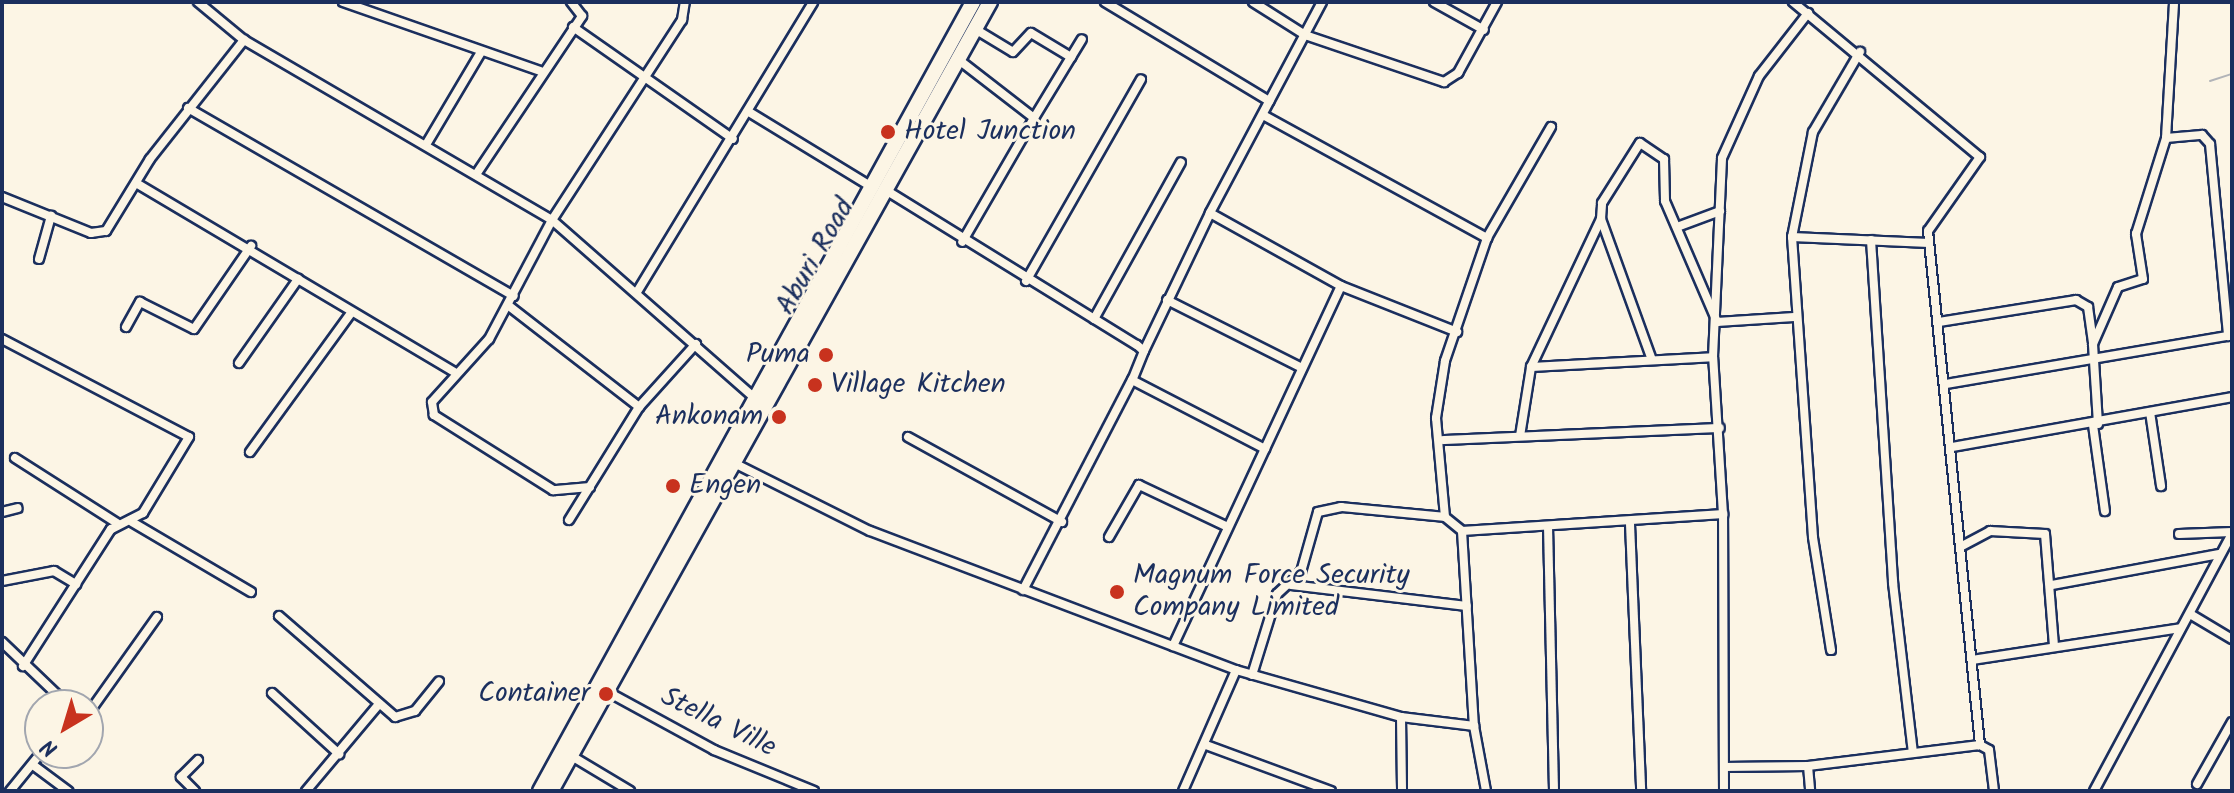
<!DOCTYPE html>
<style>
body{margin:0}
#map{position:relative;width:2234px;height:793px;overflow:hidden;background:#fcf5e5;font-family:Kalam,sans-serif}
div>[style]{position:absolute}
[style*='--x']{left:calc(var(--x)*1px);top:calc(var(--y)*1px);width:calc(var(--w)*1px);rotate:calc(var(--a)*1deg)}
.stream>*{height:2px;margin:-1px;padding:0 1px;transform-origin:1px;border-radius:1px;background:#b2b4b8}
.roads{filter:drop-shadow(2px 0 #1b2f5e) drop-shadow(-2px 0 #1b2f5e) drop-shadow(0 2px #1b2f5e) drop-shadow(0 -2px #1b2f5e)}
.minor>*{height:8px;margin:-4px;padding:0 4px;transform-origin:4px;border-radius:4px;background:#fcf5e5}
.trunk>*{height:14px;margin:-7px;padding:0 7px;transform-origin:7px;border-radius:7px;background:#fcf5e5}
.dots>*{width:22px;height:22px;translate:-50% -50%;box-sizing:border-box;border:4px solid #fcf5e5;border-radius:50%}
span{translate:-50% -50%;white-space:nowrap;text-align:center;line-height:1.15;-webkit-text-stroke:6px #fcf5e5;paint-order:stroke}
.poi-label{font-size:28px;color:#1b2f5e}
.left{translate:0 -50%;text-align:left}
.right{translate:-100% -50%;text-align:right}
.street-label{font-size:28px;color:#1b2f5e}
.frame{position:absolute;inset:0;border:4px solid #1b2f5e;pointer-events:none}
.north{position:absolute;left:24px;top:689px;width:80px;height:80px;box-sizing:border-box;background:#fcf5e5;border:2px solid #a2a6af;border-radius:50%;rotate:218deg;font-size:22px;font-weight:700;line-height:32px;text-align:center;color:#1b2f5e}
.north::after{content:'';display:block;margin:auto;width:28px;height:36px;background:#c8321e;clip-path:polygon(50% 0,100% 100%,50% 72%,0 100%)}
</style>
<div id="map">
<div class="stream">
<i style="--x:2210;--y:81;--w:23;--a:-18"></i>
</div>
<div class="roads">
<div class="minor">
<i style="--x:198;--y:2;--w:60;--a:39.6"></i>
<i style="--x:244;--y:40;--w:357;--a:30.3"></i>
<i style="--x:552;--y:220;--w:266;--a:41.3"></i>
<i style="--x:343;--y:2;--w:209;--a:19.3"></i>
<i style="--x:1105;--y:2;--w:192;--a:31.1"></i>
<i style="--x:1253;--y:2;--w:62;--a:32.4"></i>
<i style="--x:1305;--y:35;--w:147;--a:18.7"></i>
<i style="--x:1444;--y:82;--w:17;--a:-33"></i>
<i style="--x:1458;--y:73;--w:81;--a:-61.2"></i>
<i style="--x:1322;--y:2;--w:239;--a:118"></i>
<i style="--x:1210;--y:213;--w:150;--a:29.1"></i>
<i style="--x:1341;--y:286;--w:125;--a:21.6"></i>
<i style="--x:1434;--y:2;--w:57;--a:29.2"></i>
<i style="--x:1793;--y:2;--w:243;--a:39.7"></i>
<i style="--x:1980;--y:157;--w:90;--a:125.1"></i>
<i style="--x:1928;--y:231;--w:517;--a:84.22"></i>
<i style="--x:573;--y:27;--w:195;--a:35"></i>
<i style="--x:975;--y:29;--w:44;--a:31.2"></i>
<i style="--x:1013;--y:52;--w:26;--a:-47"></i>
<i style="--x:1031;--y:33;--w:47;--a:31"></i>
<i style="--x:959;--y:60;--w:95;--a:37.7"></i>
<i style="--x:1034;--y:118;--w:143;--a:120.1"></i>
<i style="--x:188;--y:108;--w:376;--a:30"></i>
<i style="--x:749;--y:112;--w:142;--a:31.4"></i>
<i style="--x:1263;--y:115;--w:256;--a:28.8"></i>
<i style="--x:1034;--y:118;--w:92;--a:-58.7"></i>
<i style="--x:1551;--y:127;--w:128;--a:120"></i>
<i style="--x:1487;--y:238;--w:130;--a:108.9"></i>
<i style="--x:1445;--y:361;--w:58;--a:99"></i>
<i style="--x:1436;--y:418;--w:99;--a:84.8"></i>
<i style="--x:1445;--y:517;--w:22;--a:39"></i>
<i style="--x:1462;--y:531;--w:262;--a:-3.7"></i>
<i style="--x:2166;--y:138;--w:36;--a:-5"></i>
<i style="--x:2202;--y:135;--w:12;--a:48"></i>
<i style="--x:2210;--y:144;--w:193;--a:84.6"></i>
<i style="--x:427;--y:143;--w:106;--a:-59.3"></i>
<i style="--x:477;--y:173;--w:189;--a:-56.2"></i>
<i style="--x:582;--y:16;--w:18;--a:-128"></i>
<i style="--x:136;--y:183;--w:370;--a:30.7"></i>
<i style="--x:884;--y:189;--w:297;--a:31.7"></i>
<i style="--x:1137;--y:345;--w:9;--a:41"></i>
<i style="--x:1144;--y:351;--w:31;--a:112"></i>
<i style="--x:2;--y:197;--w:96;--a:22"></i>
<i style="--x:91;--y:233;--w:15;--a:-8"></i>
<i style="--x:106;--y:231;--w:84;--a:-58.6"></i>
<i style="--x:150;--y:159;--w:152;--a:-51.7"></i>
<i style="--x:1677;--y:227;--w:46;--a:-20.4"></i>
<i style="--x:1792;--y:237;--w:137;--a:2.5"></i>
<i style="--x:1871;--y:240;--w:344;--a:86.3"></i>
<i style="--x:1893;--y:583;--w:171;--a:83.3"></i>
<i style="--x:39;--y:259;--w:45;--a:-74.4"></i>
<i style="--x:1026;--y:281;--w:232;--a:-60.3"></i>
<i style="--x:637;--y:292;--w:339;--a:-58.7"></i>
<i style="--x:1167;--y:300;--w:149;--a:26.7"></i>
<i style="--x:509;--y:306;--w:165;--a:37.8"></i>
<i style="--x:1094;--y:319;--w:179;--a:-61"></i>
<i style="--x:1939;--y:322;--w:139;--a:-9.1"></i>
<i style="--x:2076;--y:300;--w:14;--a:30"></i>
<i style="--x:2088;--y:307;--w:37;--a:82"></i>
<i style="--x:126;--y:327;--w:29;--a:-61"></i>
<i style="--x:140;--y:302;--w:60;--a:26.6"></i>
<i style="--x:194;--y:329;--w:101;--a:-55.5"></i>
<i style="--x:2;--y:339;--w:211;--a:27.7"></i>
<i style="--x:189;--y:437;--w:89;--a:121.2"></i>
<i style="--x:143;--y:513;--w:36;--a:153"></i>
<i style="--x:111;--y:529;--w:163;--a:122.7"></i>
<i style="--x:1144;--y:351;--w:153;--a:-64.4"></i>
<i style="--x:1652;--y:360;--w:150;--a:-109.9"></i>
<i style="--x:1601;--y:219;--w:16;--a:-86"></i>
<i style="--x:1602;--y:203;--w:71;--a:-57.7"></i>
<i style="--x:1640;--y:143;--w:29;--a:34"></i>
<i style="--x:1664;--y:159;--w:42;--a:88.6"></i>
<i style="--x:1665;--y:201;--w:132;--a:66.7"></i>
<i style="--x:1717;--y:322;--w:77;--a:-3.7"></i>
<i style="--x:239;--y:363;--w:103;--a:-54.9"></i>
<i style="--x:1531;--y:367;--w:182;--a:-3.1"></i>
<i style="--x:1946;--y:384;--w:290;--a:-9.7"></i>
<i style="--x:2150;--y:412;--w:75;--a:81.5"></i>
<i style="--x:2098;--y:424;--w:80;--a:-93.6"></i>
<i style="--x:2093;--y:344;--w:62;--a:-66.3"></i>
<i style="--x:2118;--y:287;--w:26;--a:-18"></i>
<i style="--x:2143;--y:279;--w:46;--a:-98.8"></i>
<i style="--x:2136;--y:234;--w:101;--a:-72.6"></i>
<i style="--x:2166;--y:138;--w:136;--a:-86.6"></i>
<i style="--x:2093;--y:425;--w:87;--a:82.1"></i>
<i style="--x:1520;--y:436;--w:70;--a:-80.9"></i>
<i style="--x:1531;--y:367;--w:164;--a:-64.7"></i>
<i style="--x:908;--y:437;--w:176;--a:28.9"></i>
<i style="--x:1443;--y:440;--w:277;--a:-2.5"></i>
<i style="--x:1952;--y:447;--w:284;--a:-10.1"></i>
<i style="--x:250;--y:452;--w:172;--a:-54"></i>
<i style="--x:15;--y:458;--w:121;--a:32.5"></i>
<i style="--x:732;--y:462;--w:154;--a:26.6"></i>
<i style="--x:870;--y:531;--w:392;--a:20.8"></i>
<i style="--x:1236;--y:670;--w:172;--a:15.9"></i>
<i style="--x:1401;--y:717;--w:74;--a:7"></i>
<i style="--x:590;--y:487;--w:37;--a:175"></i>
<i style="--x:553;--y:490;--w:141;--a:-147.8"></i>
<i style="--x:434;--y:415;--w:13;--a:-99"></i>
<i style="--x:432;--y:402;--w:85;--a:-47.9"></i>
<i style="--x:489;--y:339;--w:135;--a:-62.1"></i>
<i style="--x:552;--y:220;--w:239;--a:-57"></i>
<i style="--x:682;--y:20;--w:18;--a:-81"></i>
<i style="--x:2;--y:512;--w:16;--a:-14"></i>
<i style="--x:569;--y:520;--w:133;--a:-58.2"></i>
<i style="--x:639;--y:407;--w:85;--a:-47.9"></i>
<i style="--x:132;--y:522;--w:138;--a:30.5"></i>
<i style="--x:1630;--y:524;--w:267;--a:87.6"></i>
<i style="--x:1548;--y:526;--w:265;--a:88.7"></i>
<i style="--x:1462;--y:531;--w:195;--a:86.5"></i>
<i style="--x:1474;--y:726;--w:66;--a:79.5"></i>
<i style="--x:2179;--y:534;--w:53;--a:-2.2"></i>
<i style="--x:1109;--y:537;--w:60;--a:-60"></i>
<i style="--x:1139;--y:485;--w:98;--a:25.3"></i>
<i style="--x:1962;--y:546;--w:32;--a:-28"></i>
<i style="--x:1990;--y:531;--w:55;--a:3.1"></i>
<i style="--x:2045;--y:534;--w:111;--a:85.4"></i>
<i style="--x:2;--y:581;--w:53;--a:-10.9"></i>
<i style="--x:54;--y:571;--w:26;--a:31"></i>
<i style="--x:1291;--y:585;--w:177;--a:6.8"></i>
<i style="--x:2052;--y:585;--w:170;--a:-10.5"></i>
<i style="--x:1023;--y:590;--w:237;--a:-62.6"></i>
<i style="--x:1132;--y:380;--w:150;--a:27.4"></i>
<i style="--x:2190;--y:614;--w:49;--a:30.8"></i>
<i style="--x:279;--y:616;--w:154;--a:41"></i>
<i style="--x:395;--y:717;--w:21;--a:-17"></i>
<i style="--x:415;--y:711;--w:38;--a:-51"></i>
<i style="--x:2;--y:642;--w:91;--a:43.7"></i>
<i style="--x:1173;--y:646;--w:397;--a:-65"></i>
<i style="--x:1831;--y:650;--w:114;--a:-99.1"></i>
<i style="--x:1813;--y:537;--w:301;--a:-94"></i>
<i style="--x:1792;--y:237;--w:107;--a:-78.7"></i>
<i style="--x:1813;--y:132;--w:93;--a:-59.6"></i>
<i style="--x:1972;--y:660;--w:211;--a:-8.7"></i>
<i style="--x:1252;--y:675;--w:85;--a:-72.8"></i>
<i style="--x:1277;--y:594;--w:33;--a:-43"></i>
<i style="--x:1301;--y:572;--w:62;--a:-74.2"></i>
<i style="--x:1318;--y:512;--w:24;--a:-12"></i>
<i style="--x:1341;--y:507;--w:104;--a:5.5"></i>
<i style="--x:606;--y:691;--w:123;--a:28.6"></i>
<i style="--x:714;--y:750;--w:108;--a:22.3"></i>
<i style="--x:272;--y:693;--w:91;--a:42.3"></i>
<i style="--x:88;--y:714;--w:119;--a:-54.6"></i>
<i style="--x:1401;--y:717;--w:74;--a:89.2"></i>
<i style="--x:1206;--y:745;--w:133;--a:20.2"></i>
<i style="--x:570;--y:755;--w:70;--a:31"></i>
<i style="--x:33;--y:765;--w:44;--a:36.6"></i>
<i style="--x:1808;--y:766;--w:25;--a:85"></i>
<i style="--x:1724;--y:767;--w:84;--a:-0.7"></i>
<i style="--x:1808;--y:766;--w:173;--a:-7"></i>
<i style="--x:1980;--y:745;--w:10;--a:29"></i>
<i style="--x:1989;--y:750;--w:41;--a:83"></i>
<i style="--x:2197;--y:784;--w:71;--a:-60.6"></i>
<i style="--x:10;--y:791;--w:49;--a:-50.8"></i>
<i style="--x:195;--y:791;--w:20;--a:-135"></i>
<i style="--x:181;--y:777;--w:24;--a:-45"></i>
<i style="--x:306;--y:791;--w:114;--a:-50"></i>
<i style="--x:1183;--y:791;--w:132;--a:-66.3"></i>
<i style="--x:1724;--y:791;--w:277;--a:-90.2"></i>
<i style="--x:1723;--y:514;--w:157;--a:-93.6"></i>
<i style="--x:1713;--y:357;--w:199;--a:-87.4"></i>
<i style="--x:1722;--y:158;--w:90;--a:-65.7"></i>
<i style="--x:1759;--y:76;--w:80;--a:-52.1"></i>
<i style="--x:2094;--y:791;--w:292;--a:-61.8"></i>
</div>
<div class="trunk">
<i style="--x:540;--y:791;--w:900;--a:-61.24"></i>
<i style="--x:551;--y:791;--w:903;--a:-60.91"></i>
</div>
</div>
<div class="dots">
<i style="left:888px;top:132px;background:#c8321e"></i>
<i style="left:826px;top:355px;background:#c8321e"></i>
<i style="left:815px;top:385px;background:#c8321e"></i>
<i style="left:779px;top:417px;background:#c8321e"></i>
<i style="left:673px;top:486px;background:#c8321e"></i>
<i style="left:1117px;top:592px;background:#c8321e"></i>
<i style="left:606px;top:694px;background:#c8321e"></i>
</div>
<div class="poi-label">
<span class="left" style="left:904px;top:132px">Hotel Junction</span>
<span class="right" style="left:810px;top:355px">Puma</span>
<span class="left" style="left:831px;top:385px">Village Kitchen</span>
<span class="right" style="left:763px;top:417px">Ankonam</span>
<span class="left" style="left:689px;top:486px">Engen</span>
<span class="left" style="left:1133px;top:592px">Magnum Force Security<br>Company Limited</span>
<span class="right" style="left:590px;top:694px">Container</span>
</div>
<div class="street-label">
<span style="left:816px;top:257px;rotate:-60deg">Aburi Road</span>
<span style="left:718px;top:723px;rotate:26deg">Stella Ville</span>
</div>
<div class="frame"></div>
<div class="north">N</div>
</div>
